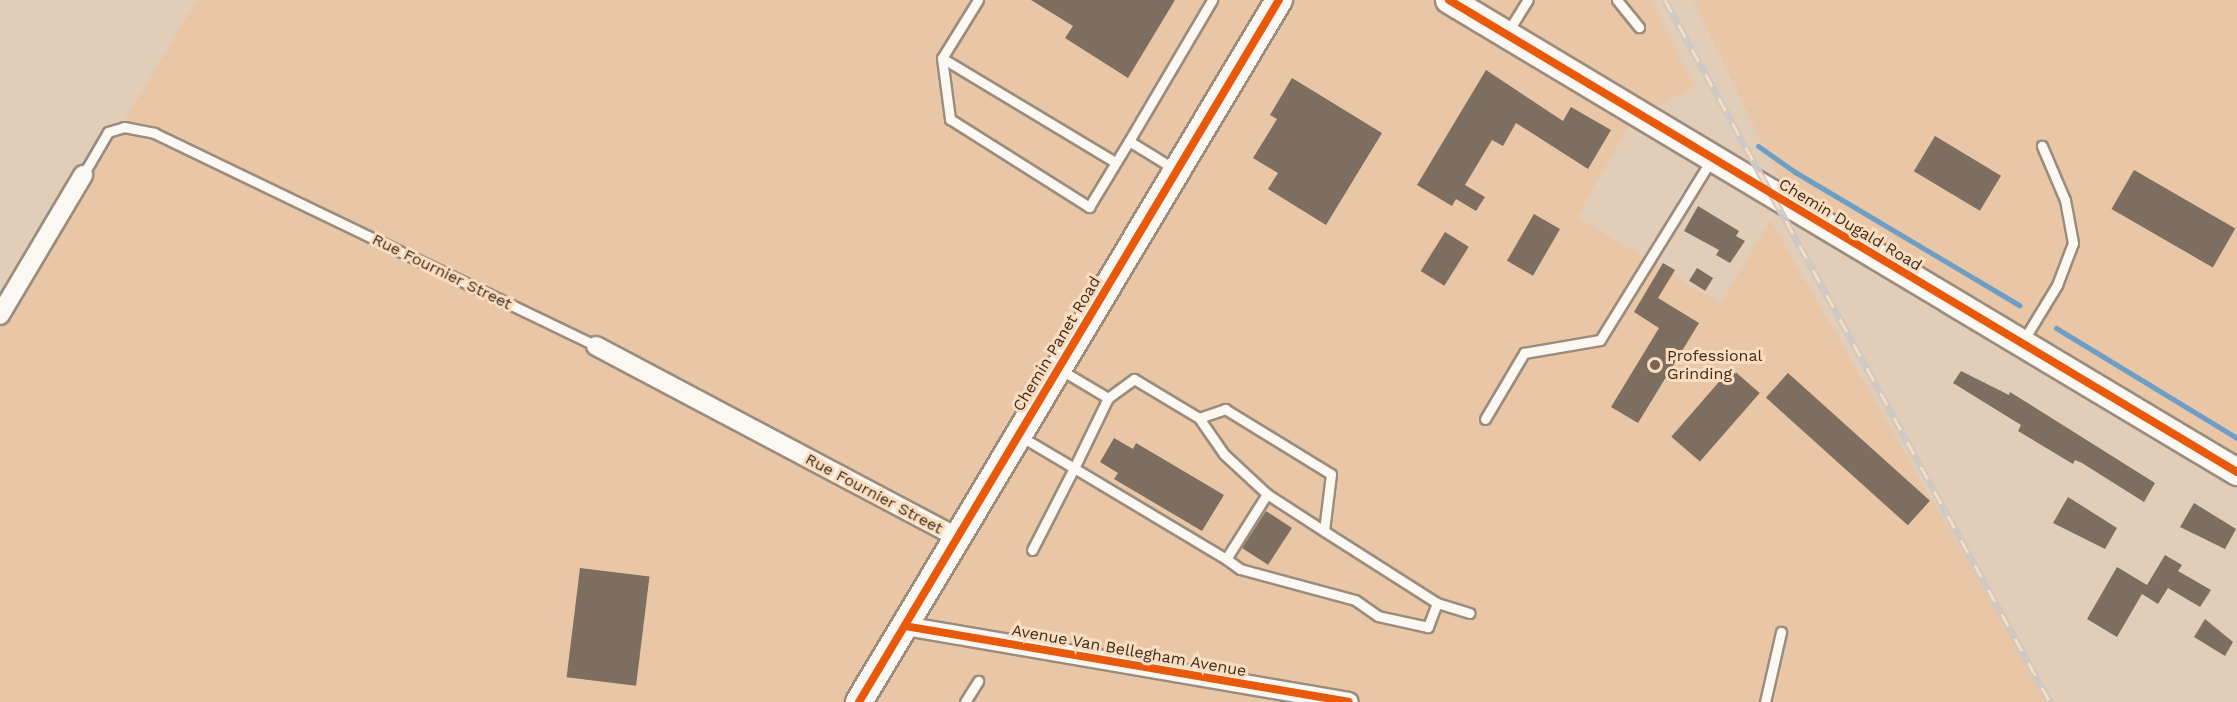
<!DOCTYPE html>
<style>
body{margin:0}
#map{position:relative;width:2237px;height:702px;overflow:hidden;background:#e2cdb9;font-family:"Work Sans",sans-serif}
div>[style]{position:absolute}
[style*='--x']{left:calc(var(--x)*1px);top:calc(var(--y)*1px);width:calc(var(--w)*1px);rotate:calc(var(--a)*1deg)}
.built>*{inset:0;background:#e8c6a6}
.stream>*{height:5px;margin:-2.5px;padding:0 2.5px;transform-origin:2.5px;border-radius:2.5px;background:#6c9ec6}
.building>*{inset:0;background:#7d6e5f;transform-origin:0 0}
.roads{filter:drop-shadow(2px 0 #9b8c7c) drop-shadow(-2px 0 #9b8c7c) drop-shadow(0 2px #9b8c7c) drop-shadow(0 -2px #9b8c7c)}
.lane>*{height:9px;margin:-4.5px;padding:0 4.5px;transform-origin:4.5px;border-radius:4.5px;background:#fbf8f4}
.street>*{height:18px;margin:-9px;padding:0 9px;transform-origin:9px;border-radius:9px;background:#fbf8f4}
.secondary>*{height:26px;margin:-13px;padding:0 13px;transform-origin:13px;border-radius:13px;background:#fbf8f4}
.rail>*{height:7px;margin-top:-3.5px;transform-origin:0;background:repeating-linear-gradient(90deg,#fbdcbe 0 14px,#cfc9c3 0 28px);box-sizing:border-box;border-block:2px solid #cfc9c3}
.cycleway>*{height:8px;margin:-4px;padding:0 4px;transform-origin:4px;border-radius:4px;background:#e8590c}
.dots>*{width:16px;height:16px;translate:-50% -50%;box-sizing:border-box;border:3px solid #fbdcbe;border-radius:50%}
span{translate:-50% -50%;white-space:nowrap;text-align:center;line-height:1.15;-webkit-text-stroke:6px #fbdcbe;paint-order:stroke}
.street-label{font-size:16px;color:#3c2d1e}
.poi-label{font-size:16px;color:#3c2d1e}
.left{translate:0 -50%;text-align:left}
</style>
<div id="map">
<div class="built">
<i style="clip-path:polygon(197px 0,1651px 0,1694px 87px,1632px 120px,1577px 217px,1721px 304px,1770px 220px,2049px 702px,0 702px,0 329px)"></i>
<i style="clip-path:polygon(1693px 0,2237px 0,2237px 460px,1785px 190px)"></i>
</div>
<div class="stream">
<i style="--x:1758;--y:146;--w:45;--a:35.1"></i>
<i style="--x:1795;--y:172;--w:261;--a:30.7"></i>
<i style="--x:2056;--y:328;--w:212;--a:31.3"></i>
</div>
<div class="building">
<i style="clip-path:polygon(1031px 0,1175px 0,1128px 78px,1065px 38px,1073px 26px)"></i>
<i style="clip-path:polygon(1486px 70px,1563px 121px,1571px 107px,1611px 130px,1588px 169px,1516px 123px,1503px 146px,1492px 140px,1465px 185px,1485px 197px,1476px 211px,1456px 199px,1452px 206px,1417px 185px)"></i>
<i style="clip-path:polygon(1292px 78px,1382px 133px,1326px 225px,1268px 189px,1278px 173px,1253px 158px,1277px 119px,1270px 115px)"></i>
<i style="left:1935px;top:136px;width:77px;height:41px;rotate:31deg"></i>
<i style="left:2134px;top:170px;width:117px;height:45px;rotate:30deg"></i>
<i style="clip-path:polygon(1698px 206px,1739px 231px,1736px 236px,1745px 241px,1730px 263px,1716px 255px,1719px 250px,1684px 231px)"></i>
<i style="left:1534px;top:214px;width:30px;height:54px;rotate:30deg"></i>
<i style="left:1445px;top:232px;width:28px;height:46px;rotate:32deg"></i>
<i style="clip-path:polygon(1663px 263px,1675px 270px,1658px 298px,1699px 323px,1638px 423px,1611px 407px,1659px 328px,1634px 312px)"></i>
<i style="left:1697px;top:268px;width:19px;height:15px;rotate:32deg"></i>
<i style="left:1731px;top:368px;width:38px;height:91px;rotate:41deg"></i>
<i style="clip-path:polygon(1961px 371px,2009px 395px,2010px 392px,2155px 483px,2144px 502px,2082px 463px,2075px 460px,2073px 464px,2018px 431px,2021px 425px,1953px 383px)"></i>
<i style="left:1788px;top:373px;width:191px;height:33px;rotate:42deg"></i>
<i style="clip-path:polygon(1114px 438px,1133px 449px,1136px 443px,1224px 495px,1202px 531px,1114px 479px,1118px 473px,1100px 462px)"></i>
<i style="clip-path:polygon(2068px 497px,2117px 528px,2105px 549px,2053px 523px)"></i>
<i style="clip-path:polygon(2194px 503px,2236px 529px,2225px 549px,2180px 527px)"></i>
<i style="left:1266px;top:511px;width:31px;height:44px;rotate:33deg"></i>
<i style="clip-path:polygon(2165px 555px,2182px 565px,2178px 571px,2211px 590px,2200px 607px,2168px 588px,2158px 604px,2142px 594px,2117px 637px,2087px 619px,2117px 567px,2147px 585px)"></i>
<i style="left:580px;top:568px;width:70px;height:110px;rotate:7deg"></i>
<i style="clip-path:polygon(2205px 619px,2233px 642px,2225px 656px,2194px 637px)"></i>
</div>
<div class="roads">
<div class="lane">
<i style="--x:978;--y:0;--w:68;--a:121.8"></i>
<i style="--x:942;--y:58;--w:62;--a:82.5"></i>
<i style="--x:950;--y:119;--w:165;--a:32.3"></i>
<i style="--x:1089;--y:207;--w:77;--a:-58.8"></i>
<i style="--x:1617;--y:0;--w:35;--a:51"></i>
<i style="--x:1507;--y:33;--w:39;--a:-58"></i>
<i style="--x:942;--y:58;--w:202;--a:31"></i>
<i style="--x:1176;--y:170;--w:55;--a:-148.3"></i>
<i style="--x:1129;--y:141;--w:164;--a:-59.5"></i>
<i style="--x:83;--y:175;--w:50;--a:-59.8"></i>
<i style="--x:108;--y:132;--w:17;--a:-17"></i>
<i style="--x:124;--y:127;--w:31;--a:11"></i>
<i style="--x:154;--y:133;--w:491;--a:25.7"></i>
<i style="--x:2023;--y:341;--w:66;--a:-58.7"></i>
<i style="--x:2057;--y:285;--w:45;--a:-69.1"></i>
<i style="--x:2073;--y:243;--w:44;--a:-100.5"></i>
<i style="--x:2065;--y:200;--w:59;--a:-113.1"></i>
<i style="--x:1061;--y:370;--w:55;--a:30.8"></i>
<i style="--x:1199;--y:418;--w:28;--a:-19"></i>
<i style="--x:1225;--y:409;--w:124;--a:31.5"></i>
<i style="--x:1331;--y:474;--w:57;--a:97"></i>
<i style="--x:1324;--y:531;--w:134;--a:32.5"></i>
<i style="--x:1437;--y:603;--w:26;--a:111"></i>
<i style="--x:1428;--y:627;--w:51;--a:-167.6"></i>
<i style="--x:1378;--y:616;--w:28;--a:-145"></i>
<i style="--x:1355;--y:600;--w:119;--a:-164.9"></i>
<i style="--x:1240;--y:569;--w:17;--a:-144"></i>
<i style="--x:1485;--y:419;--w:77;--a:-59.4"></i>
<i style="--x:1524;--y:353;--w:77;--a:-9.7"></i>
<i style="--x:1600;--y:340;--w:211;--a:-58.3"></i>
<i style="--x:1020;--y:436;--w:63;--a:30.7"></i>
<i style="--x:1074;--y:468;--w:177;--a:30.9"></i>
<i style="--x:1226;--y:559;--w:77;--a:-57.8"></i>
<i style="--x:1267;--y:494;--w:59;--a:-137.1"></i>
<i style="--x:1224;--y:454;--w:44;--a:-124.8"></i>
<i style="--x:1199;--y:418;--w:76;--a:-149"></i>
<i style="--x:1134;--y:379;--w:32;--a:144"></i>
<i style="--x:1108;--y:398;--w:78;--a:115.9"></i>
<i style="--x:1074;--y:468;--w:92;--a:117.1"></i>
<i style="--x:1267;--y:494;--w:68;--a:33"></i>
<i style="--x:1437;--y:603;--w:34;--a:17"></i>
<i style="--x:965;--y:702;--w:25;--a:-58"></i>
<i style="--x:1765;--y:702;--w:72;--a:-77.1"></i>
</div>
<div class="street">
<i style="--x:0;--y:315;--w:163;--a:-59.3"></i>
<i style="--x:596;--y:346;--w:408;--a:27.9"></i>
<i style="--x:905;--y:626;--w:450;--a:9.7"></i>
</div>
<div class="secondary">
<i style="--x:1449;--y:0;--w:919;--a:30.92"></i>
<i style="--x:859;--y:702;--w:818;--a:-59.11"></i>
</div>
</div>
<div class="rail">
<i style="--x:1665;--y:0;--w:801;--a:61.26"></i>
</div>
<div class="cycleway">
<i style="--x:1449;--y:0;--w:919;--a:30.92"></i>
<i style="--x:905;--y:626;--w:450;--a:9.7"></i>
<i style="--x:859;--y:702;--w:818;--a:-59.11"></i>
</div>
<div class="dots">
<i style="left:1655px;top:365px;background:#766554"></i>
</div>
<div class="street-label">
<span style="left:1850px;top:225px;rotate:31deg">Chemin Dugald Road</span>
<span style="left:442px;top:272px;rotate:26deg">Rue Fournier Street</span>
<span style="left:1057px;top:344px;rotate:-59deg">Chemin Panet Road</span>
<span style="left:874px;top:494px;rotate:28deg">Rue Fournier Street</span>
<span style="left:1129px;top:651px;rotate:10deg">Avenue Van Bellegham Avenue</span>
</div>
<div class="poi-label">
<span class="left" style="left:1667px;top:365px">Professional<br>Grinding</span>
</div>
</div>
